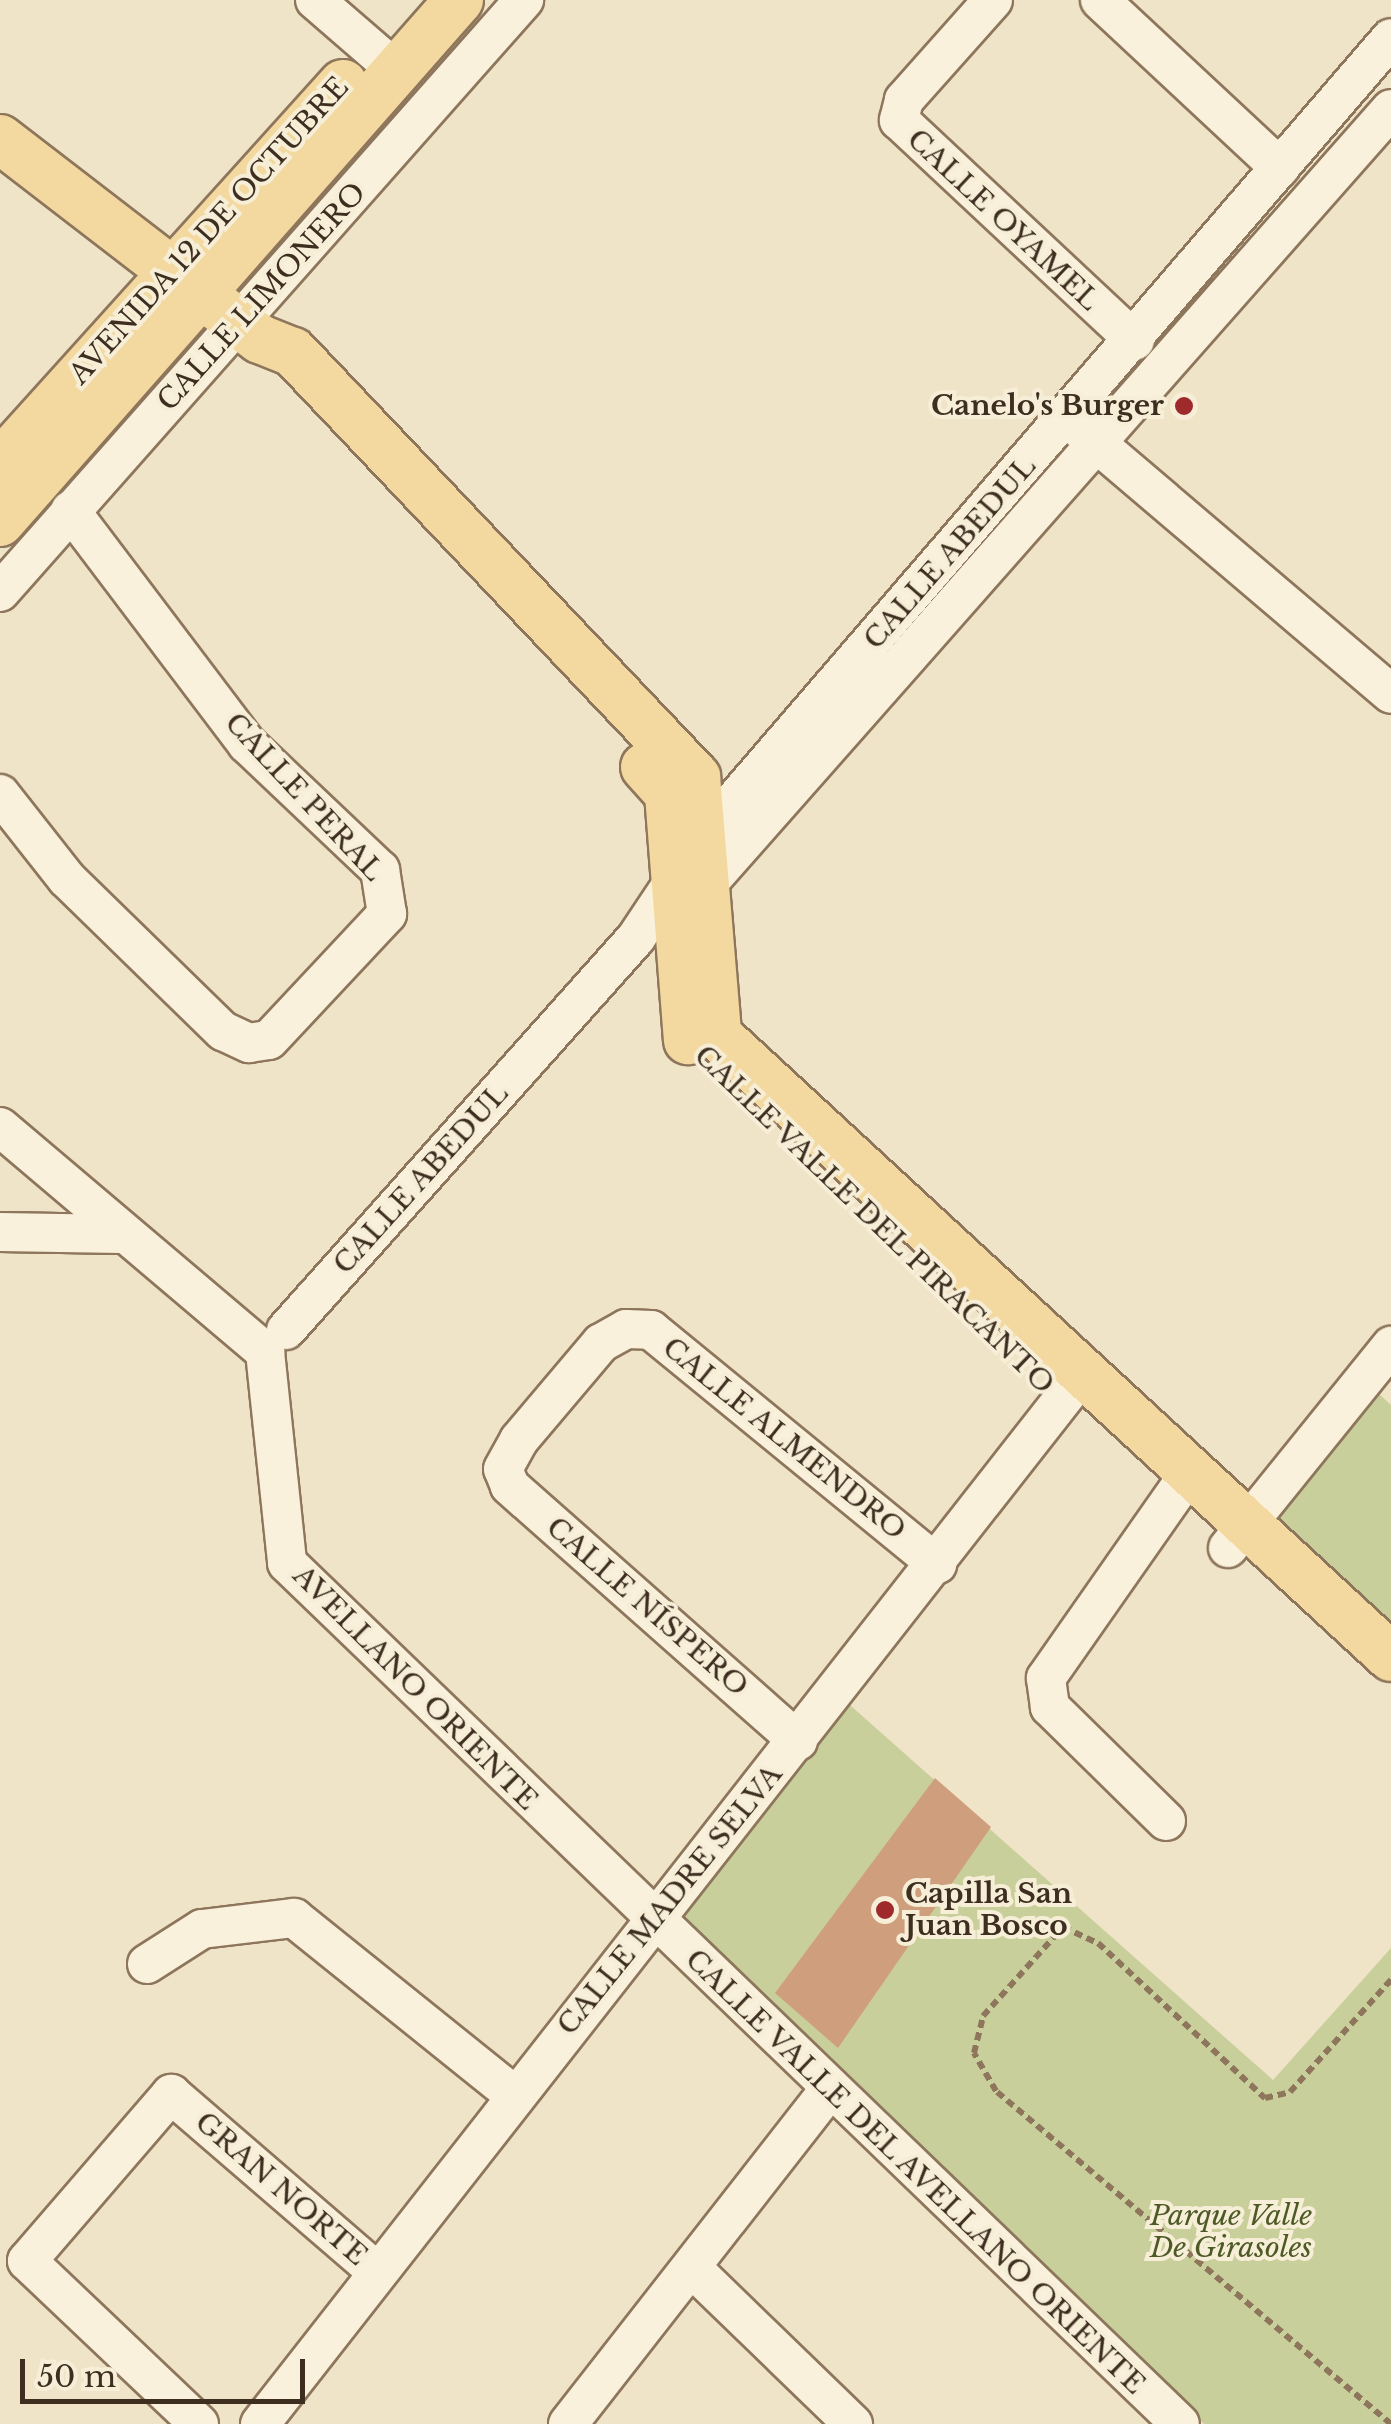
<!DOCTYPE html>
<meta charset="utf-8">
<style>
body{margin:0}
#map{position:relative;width:1391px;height:2424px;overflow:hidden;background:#f0e4c8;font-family:"Libre Baskerville",serif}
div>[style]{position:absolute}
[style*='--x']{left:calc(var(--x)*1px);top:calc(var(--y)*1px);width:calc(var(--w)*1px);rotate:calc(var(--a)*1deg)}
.green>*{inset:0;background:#c9cf9b}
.building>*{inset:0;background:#cf9f7d}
.path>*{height:6px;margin-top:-3px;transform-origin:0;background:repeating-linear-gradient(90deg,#8d765c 0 8px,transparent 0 13px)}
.roads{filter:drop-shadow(2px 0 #8d765c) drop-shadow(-2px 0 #8d765c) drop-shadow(0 2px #8d765c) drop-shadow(0 -2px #8d765c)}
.minor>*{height:38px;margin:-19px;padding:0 19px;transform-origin:19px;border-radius:19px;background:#faf1dc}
.major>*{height:48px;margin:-24px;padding:0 24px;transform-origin:24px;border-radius:24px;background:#f3d9a0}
.dots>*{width:28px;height:28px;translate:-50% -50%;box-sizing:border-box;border:5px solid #f7eed8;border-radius:50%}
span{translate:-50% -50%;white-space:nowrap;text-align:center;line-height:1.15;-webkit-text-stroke:8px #f7eed8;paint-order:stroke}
.street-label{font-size:28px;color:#3d2e20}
.poi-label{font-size:28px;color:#3d2e20;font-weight:700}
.right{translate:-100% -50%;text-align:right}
.left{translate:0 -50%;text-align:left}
.park-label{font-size:28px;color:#4d5a26;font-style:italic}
.scale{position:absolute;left:20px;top:2359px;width:285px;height:45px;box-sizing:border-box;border:5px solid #3d2e20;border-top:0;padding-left:12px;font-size:30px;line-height:35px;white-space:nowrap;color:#3d2e20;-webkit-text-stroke:8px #f7eed8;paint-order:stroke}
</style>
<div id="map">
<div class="green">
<i style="clip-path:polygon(1364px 1380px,1391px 1405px,1391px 1630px,1258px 1515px)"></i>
<i style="clip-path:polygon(842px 1698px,1273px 2080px,1391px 1948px,1391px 2424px,1204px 2424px,664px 1921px)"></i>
</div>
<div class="building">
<i style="clip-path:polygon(935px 1778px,991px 1827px,838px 2048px,775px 1993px)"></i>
</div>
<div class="path">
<i style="--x:1391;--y:2424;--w:517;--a:-139.87"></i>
<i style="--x:996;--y:2091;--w:44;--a:-120.1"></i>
<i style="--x:974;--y:2053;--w:38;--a:-76"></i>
<i style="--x:983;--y:2016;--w:120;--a:-48"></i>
<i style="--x:1063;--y:1927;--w:38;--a:25"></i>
<i style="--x:1098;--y:1943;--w:228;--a:42.9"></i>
<i style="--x:1265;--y:2098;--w:26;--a:-13"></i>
<i style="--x:1290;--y:2092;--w:151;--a:-48"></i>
</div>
<div class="roads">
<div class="minor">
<i style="--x:315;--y:0;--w:108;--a:40.9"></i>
<i style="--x:993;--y:0;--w:134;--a:131.7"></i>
<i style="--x:904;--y:100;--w:21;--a:104"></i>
<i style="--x:899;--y:120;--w:323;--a:43.1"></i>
<i style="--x:1100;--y:0;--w:246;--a:43"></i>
<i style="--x:1081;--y:430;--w:407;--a:40.4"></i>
<i style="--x:0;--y:592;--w:791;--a:-48.49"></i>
<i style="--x:0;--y:794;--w:108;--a:51.8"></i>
<i style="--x:67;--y:879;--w:218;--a:44.3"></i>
<i style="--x:223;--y:1031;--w:29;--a:25"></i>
<i style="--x:249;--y:1043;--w:20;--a:-9"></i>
<i style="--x:269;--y:1040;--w:173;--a:-46.9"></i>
<i style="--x:387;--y:914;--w:45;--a:-99"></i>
<i style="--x:380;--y:870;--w:183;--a:-136.5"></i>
<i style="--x:247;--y:744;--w:293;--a:-127.1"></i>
<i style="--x:695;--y:898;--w:1052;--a:-48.58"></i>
<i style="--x:0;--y:1127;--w:348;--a:40.3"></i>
<i style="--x:265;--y:1352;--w:212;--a:84"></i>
<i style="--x:287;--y:1563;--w:1240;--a:43.95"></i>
<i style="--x:0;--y:1232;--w:121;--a:0.9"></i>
<i style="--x:286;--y:1330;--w:526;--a:-48.24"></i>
<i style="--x:636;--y:938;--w:126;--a:-56.3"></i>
<i style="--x:706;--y:833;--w:1049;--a:-49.25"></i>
<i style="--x:1228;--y:1548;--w:260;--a:-51.1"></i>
<i style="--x:798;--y:1741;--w:385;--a:-138.5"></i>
<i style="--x:510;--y:1486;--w:18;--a:-112"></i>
<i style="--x:503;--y:1469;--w:33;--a:-61"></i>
<i style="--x:519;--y:1440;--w:127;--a:-49.8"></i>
<i style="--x:601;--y:1343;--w:29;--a:-29"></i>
<i style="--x:626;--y:1329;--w:25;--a:2"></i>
<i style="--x:651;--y:1330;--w:370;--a:39.3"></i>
<i style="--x:1166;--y:1821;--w:163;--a:-135.5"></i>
<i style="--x:1050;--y:1707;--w:29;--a:-98"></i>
<i style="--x:1046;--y:1678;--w:249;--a:-55"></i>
<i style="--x:147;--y:1964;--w:65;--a:-32.5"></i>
<i style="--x:202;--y:1929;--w:93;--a:-6.8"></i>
<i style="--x:294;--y:1918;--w:284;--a:38.8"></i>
<i style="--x:693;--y:2269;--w:223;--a:44.1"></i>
<i style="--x:199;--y:2424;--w:237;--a:-136.5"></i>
<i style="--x:27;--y:2261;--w:221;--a:-49.2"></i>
<i style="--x:171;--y:2094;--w:272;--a:40.8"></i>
<i style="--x:260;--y:2424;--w:1330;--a:-51.93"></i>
<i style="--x:568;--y:2424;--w:424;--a:-52"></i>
</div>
<div class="major">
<i style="--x:0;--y:139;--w:328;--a:37.6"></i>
<i style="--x:260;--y:339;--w:35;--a:22"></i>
<i style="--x:293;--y:352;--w:586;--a:46.52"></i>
<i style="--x:696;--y:777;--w:259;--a:85.3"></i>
<i style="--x:717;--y:1035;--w:917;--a:42.7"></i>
<i style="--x:0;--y:464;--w:512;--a:-47.93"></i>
<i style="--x:0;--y:522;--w:695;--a:-48.67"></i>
<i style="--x:645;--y:767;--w:36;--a:48"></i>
<i style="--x:669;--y:794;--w:247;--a:85.6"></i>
</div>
</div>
<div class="dots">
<i style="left:1184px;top:406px;background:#9e2a2b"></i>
<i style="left:885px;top:1910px;background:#9e2a2b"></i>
</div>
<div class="street-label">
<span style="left:1003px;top:220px;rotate:43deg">CALLE OYAMEL</span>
<span style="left:209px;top:231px;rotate:-48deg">AVENIDA 12 DE OCTUBRE</span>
<span style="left:262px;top:297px;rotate:-48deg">CALLE LIMONERO</span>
<span style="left:950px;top:553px;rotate:-49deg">CALLE ABEDUL</span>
<span style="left:304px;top:797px;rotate:47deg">CALLE PERAL</span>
<span style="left:421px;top:1179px;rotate:-48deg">CALLE ABEDUL</span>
<span style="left:874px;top:1220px;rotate:44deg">CALLE VALLE DEL PIRACANTO</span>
<span style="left:784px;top:1439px;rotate:39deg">CALLE ALMENDRO</span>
<span style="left:647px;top:1607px;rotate:41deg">CALLE NÍSPERO</span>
<span style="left:415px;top:1688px;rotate:45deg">AVELLANO ORIENTE</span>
<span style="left:670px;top:1900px;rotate:-51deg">CALLE MADRE SELVA</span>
<span style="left:915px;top:2172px;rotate:44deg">CALLE VALLE DEL AVELLANO ORIENTE</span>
<span style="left:281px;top:2189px;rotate:41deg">GRAN NORTE</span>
</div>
<div class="poi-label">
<span class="right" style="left:1164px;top:406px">Canelo's Burger</span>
<span class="left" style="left:905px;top:1910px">Capilla San<br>Juan Bosco</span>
</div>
<div class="park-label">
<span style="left:1231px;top:2232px">Parque Valle<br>De Girasoles</span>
</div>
<div class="scale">50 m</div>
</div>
